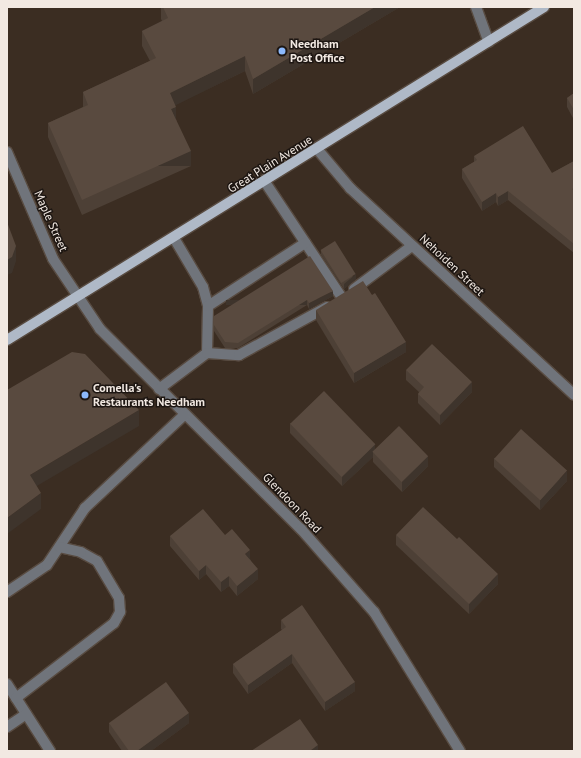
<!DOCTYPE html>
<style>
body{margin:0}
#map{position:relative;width:581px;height:758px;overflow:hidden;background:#3b2d22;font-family:"PT Sans",sans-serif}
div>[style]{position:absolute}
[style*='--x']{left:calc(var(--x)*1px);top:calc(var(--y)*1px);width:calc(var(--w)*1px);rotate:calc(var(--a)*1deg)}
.roads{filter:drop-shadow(1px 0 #584b41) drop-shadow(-1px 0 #584b41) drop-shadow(0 1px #584b41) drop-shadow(0 -1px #584b41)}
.minor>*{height:10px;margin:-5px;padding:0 5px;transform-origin:5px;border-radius:5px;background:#70747b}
.major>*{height:10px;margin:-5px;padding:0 5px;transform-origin:5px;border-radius:5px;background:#afb9c7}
.wall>*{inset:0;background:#4d4036}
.shaded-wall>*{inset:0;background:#3e342c;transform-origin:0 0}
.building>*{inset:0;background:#594a3f;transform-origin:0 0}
.dots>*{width:11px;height:11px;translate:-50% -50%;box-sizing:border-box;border:2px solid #1d1612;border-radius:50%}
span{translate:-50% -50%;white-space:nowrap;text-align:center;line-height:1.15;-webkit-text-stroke:3px #1d1612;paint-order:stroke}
.poi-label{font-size:12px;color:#f2e9e2;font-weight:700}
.left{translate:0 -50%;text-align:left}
.street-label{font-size:12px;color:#f2e9e2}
.frame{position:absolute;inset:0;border:8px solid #f2e9e2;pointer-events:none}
</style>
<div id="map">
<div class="roads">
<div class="minor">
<i style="--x:476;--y:7;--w:37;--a:70"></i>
<i style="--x:318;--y:150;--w:50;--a:49.9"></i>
<i style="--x:350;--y:188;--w:305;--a:42.7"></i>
<i style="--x:7;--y:152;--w:116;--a:66.7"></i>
<i style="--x:53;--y:259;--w:84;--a:56.1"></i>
<i style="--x:100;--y:329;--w:284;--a:44.9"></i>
<i style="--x:301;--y:529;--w:111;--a:48.7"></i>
<i style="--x:374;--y:612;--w:163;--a:58.3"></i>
<i style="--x:265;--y:182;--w:139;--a:56.4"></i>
<i style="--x:174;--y:238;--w:57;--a:59.4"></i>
<i style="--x:203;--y:287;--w:20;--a:75"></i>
<i style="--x:208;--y:306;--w:47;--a:91.2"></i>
<i style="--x:354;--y:289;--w:72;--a:-36.6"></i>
<i style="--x:208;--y:306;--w:116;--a:-33"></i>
<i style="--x:159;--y:389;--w:60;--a:-36.9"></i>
<i style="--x:207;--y:353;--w:32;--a:4"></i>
<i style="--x:239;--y:355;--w:100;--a:-28.6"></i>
<i style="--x:7;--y:592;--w:48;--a:-34"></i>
<i style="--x:47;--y:565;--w:69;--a:-56.3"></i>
<i style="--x:85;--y:508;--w:137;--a:-43.2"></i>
<i style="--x:7;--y:684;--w:80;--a:57.3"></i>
<i style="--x:16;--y:698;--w:123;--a:-37.4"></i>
<i style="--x:114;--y:623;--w:13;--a:-61"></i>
<i style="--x:120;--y:612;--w:14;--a:-94"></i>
<i style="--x:119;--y:598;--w:43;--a:-120.7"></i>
<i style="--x:97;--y:561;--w:18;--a:-151"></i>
<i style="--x:81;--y:552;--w:22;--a:-167"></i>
<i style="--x:7;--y:727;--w:23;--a:-34"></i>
</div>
<div class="major">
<i style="--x:7;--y:340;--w:632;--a:-31.8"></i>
</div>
</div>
<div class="wall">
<i style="clip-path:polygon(161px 7px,400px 7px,253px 94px,245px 71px,175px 105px,176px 119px,191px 166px,82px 215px,48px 137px,48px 123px,83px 107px,83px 92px,150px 61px,142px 46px,142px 31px,162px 21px,161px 19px)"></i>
<i style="clip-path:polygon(574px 93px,574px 120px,567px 107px,567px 98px)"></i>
<i style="clip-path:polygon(474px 156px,552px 173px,574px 161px,574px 253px,508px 200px,498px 206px,496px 202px,482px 211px,462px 178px,462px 169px,474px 162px)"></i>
<i style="clip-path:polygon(321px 250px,356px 279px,344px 289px,321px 255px)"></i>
<i style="clip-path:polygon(333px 296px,309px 309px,307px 305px,238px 348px,225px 348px,214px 331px,214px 316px)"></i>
<i style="clip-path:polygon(316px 310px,406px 352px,354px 383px,316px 320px)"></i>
<i style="clip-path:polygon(406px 370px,472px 392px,440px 425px,418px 403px,418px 394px,419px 392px,406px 380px)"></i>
<i style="clip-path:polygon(290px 423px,375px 449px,428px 466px,402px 492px,373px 462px,373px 457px,342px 486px,290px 433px)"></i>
<i style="clip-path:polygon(494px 458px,567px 481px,540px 510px,494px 467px)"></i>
<i style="clip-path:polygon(225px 535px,250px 559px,258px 579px,237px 596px,229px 586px,221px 592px,206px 574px,199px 580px,170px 546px,170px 536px)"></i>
<i style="clip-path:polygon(396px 535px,498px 584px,469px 614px,396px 545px)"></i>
<i style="clip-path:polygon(281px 620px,355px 691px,325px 711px,292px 663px,248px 694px,233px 673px,233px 664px,282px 630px,281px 629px)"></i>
<i style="clip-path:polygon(109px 723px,189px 723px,151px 751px,122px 751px,109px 732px)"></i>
</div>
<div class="shaded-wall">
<i style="clip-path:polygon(375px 7px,400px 7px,253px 94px,253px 79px)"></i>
<i style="clip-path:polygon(245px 56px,245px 71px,170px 108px,170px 93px)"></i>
<i style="clip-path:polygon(176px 107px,176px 121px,171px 109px)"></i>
<i style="left:191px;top:151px;width:15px;height:120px;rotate:90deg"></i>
<i style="clip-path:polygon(508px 191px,508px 200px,498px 206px,498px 197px)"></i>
<i style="clip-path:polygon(496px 193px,496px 202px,482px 211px,482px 202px)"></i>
<i style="clip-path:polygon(16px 246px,16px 261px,12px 273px,7px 275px,7px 260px)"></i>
<i style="clip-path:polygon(356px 274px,356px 279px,344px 289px,344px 284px)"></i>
<i style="clip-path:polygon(333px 291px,333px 296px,309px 309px,309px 303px)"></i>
<i style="left:307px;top:300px;width:5px;height:81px;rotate:90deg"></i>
<i style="clip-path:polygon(406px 342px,406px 352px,354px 383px,354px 373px)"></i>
<i style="clip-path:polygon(472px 382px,472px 392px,440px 425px,440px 415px)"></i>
<i style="clip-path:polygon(139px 410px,139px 426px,30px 490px,30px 475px)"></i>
<i style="clip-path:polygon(375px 444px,375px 454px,373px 452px,373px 457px,342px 486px,342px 477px)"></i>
<i style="clip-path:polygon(428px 456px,428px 466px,402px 492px,402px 482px)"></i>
<i style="clip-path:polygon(567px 471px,567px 481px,540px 510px,540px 500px)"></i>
<i style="clip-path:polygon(41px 493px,41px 509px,7px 534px,7px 518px)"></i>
<i style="clip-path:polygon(250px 550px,250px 559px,245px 564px,245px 554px)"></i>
<i style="clip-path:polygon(206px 565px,206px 574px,199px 580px,199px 571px)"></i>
<i style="clip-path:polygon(258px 569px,258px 579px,237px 596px,237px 586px)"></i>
<i style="clip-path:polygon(498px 574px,498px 584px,469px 614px,469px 604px)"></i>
<i style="clip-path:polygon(229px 576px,229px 586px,221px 592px,221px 582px)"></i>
<i style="clip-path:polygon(292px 654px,292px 663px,248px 694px,248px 685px)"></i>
<i style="clip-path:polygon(355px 682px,355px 691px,325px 711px,325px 702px)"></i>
<i style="clip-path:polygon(189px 713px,189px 723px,151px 751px,137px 751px)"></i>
<i style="clip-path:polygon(318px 745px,318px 751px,310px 751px)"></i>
</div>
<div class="building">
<i style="clip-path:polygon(163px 7px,375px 7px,253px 79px,245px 56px,170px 93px,176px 107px,171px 109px,191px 151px,82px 200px,48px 123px,88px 105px,83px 92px,156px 58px,142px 31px,168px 18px)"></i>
<i style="clip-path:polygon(574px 93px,574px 110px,567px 98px)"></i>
<i style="clip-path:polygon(523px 126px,552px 173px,574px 161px,574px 188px,572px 189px,574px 191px,574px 244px,508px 191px,498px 197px,496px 193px,482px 202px,462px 169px,477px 160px,474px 156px)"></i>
<i style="clip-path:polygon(7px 222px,16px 246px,12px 257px,7px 260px)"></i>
<i style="left:335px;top:241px;width:39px;height:17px;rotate:58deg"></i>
<i style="clip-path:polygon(310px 256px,333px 291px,309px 303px,307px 300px,238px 343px,225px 342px,214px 325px,214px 316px)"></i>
<i style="clip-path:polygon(363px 281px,372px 295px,375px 293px,406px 342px,354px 373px,316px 310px)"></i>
<i style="clip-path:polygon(432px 344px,472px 382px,440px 415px,418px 394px,424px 387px,406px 370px)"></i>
<i style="clip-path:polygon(72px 352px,85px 354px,139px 410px,30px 475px,41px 493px,7px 518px,7px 390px)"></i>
<i style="left:324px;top:391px;width:74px;height:47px;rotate:46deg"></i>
<i style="left:399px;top:426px;width:42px;height:37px;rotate:46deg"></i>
<i style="left:521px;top:429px;width:62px;height:40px;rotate:42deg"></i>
<i style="clip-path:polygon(423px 507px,457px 539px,459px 537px,498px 574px,469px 604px,396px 535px)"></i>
<i style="clip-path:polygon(203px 509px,225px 535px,232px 529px,250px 550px,245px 554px,258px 569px,237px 586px,229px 576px,221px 582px,206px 565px,199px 571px,170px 536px)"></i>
<i style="clip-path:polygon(302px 605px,355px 682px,325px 702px,292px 654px,248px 685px,233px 664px,286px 627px,281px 620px)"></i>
<i style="clip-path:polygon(166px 682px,189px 713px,137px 751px,129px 751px,109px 723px)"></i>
<i style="clip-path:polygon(300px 719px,318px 745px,310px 751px,251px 751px)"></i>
</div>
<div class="dots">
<i style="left:282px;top:51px;background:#8cb9fc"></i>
<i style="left:85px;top:395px;background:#8cb9fc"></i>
</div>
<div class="poi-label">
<span class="left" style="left:290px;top:51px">Needham<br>Post Office</span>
<span class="left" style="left:93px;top:395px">Comella's<br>Restaurants Needham</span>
</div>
<div class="street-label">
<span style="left:270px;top:164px;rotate:-32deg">Great Plain Avenue</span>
<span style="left:51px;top:221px;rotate:66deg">Maple Street</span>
<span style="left:452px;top:265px;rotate:43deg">Nehoiden Street</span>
<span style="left:292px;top:503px;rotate:46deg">Glendoon Road</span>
</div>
<div class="frame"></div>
</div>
